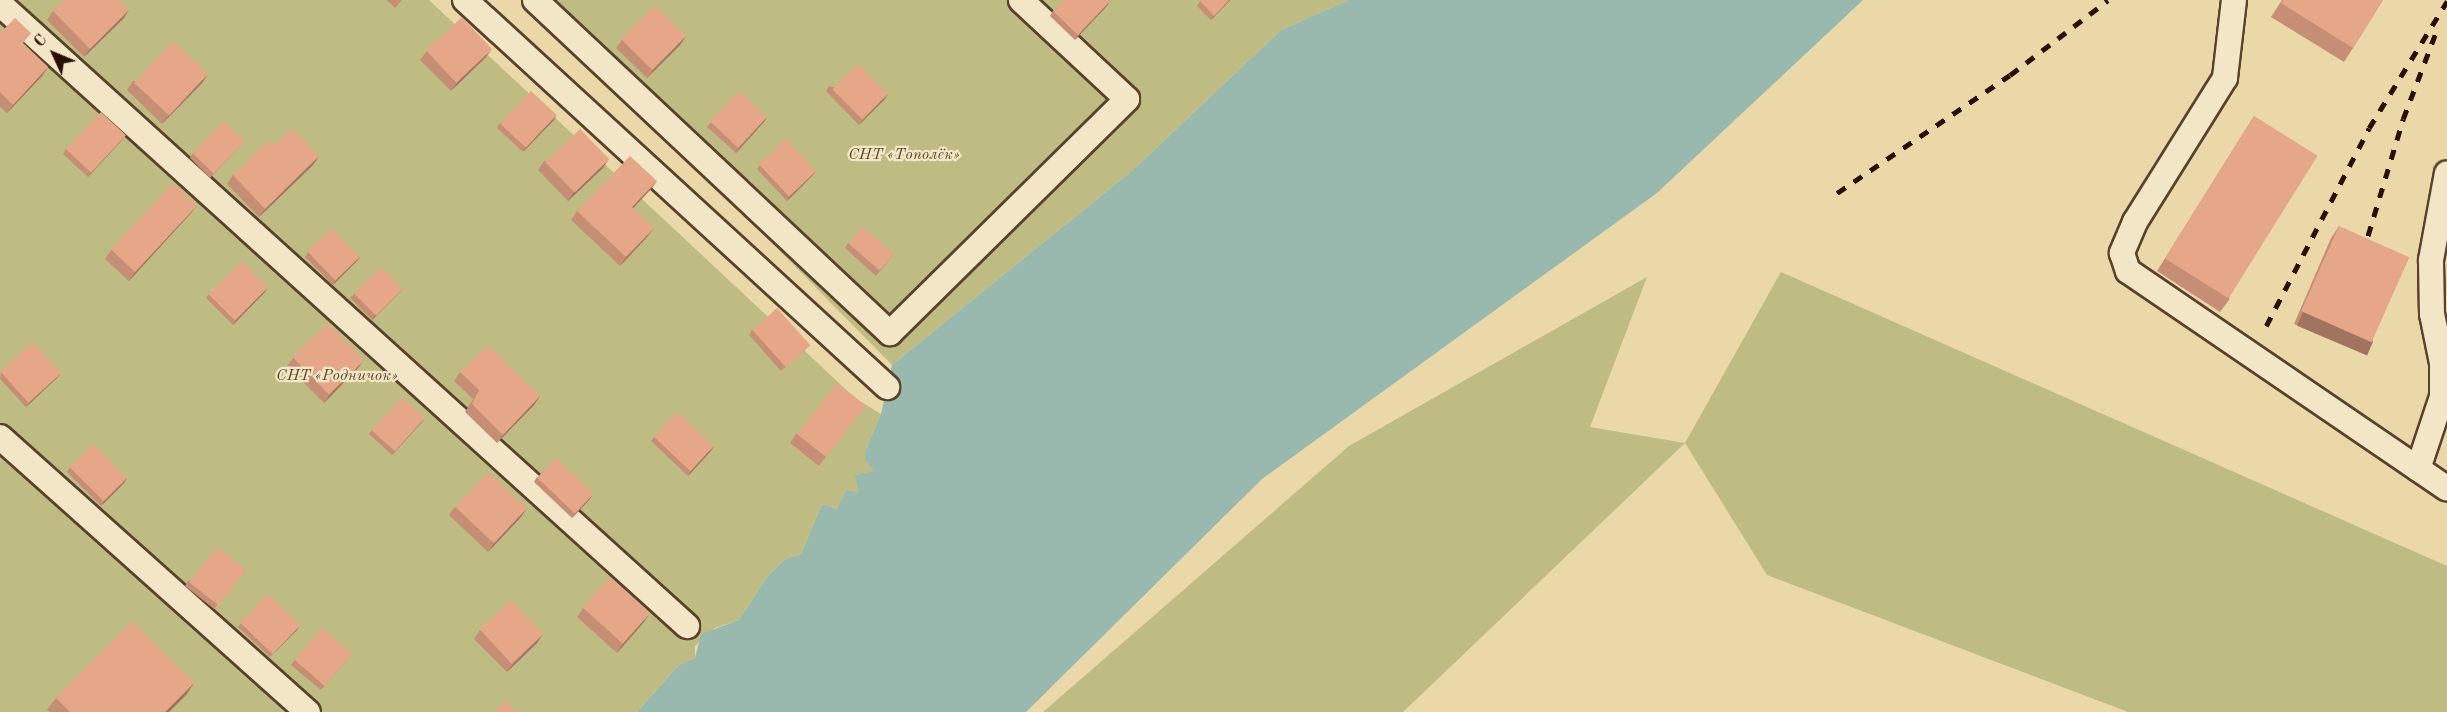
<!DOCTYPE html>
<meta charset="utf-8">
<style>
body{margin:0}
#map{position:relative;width:2447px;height:712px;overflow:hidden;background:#ebd8a8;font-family:"Old Standard TT",serif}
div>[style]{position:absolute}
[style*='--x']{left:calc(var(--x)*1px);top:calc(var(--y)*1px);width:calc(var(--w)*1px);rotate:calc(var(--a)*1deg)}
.green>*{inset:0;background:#bebc83}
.water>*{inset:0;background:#99b9af}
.roads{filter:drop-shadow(2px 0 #59412c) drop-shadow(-2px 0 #59412c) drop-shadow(0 2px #59412c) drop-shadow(0 -2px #59412c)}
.service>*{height:24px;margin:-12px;padding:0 12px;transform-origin:12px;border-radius:12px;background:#f2e6c6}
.rail>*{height:4.5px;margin-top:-2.25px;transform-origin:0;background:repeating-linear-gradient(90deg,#280f02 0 10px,transparent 0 20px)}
.wall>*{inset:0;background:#c68f75}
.shaded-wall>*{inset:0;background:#a1745f;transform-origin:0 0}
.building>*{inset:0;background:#e6a688;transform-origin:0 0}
span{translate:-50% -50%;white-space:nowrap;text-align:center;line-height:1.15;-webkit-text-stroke:4.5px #f2e6c6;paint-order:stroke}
.park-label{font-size:16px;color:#5c4c2f;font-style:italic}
.north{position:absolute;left:24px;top:24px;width:60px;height:60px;-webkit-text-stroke:4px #f2e6c6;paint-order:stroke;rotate:314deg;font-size:16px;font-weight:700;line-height:24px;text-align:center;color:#280f02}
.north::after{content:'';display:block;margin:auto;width:21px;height:27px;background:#280f02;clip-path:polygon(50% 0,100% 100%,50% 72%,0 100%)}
</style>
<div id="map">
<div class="green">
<i style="clip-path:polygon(0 0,429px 0,855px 398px,881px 414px,865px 451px,875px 471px,860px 493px,838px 509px,822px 504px,801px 554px,785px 559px,767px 577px,739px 620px,715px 628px,695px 646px,695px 658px,679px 665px,637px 712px,0 712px)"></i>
<i style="clip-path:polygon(533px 0,1349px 0,1281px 30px,1133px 170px,892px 365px)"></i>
<i style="clip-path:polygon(1781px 272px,2447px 566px,2447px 712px,2128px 712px,1767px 575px,1685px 443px,1403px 712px,1043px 712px,1349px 446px,1647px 277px,1590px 427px,1685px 443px)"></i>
</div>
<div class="water">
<i style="clip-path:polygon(1349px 0,1863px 0,1657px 193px,1262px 479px,1026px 712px,637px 712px,679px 665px,695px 658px,701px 634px,739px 620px,767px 577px,785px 559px,801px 554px,822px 504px,837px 509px,847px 490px,859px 493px,855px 475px,874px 471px,866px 461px,865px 451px,881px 414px,892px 365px,1133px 170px,1281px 30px)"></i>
</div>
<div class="roads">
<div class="service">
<i style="--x:465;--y:0;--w:573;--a:42.52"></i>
<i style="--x:535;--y:0;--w:487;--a:43.2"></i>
<i style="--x:890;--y:333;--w:333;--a:-44.6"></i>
<i style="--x:1127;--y:99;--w:145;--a:-137"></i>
<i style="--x:2234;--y:0;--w:79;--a:96.6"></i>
<i style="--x:2225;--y:78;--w:170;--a:122"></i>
<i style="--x:2135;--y:222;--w:34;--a:113"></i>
<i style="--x:2122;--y:253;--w:19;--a:72"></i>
<i style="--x:2128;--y:271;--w:386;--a:34.3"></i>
<i style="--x:0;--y:4;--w:927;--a:42.16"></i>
<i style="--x:0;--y:437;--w:413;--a:41.8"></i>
<i style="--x:2418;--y:469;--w:76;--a:-71.6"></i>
<i style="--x:2442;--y:397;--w:34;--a:-90"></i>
<i style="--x:2442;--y:363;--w:50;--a:-101.5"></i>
<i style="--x:2432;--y:314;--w:54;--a:-91.1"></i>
<i style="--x:2431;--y:260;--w:88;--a:-79.6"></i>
</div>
</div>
<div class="rail">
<i style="--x:1837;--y:193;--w:209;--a:-34.3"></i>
<i style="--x:2010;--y:75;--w:123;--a:-37.4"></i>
<i style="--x:2362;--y:255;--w:142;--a:-73.2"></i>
<i style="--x:2403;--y:119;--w:98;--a:-69.2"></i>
<i style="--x:2266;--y:326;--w:223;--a:-62.5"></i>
<i style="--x:2369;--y:128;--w:149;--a:-58.4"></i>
</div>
<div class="wall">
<i style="clip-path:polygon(387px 0,402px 0,395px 8px)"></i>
<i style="clip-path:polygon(1201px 0,1230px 0,1211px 20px,1197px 6px)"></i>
<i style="clip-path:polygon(2282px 0,2383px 0,2353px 48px,2344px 62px,2271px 17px)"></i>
<i style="clip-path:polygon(1110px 1px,1075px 40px,1050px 16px,1053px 11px)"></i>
<i style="clip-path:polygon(129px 10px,123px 19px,84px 57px,47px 20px,53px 11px)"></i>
<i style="clip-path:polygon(0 33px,24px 44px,48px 67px,42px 76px,7px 113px,0 107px)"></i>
<i style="clip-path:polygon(686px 36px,680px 45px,647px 78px,616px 48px,622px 40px)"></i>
<i style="clip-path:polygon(427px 51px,486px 57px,451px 91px,420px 60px)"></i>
<i style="clip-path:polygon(133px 81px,202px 83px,162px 124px,127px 90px)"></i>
<i style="clip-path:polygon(829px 86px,885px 99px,859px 125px,826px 91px)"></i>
<i style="clip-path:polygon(2254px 116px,2229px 300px,2220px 312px,2157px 271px)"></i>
<i style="clip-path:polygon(767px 117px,736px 153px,707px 127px,711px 122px)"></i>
<i style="clip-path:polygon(554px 120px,523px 152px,497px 128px,500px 123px)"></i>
<i style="clip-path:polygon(126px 135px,88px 177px,63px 154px,66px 149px)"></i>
<i style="clip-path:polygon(245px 141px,241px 145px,210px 178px,190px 158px,193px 153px)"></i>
<i style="clip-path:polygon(274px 145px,319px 156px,313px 165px,259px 217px,227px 184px,233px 175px)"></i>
<i style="clip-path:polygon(544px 161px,603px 168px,568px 201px,538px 170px)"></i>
<i style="clip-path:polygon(760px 165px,816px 171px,813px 175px,787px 201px,757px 169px)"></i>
<i style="clip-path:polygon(657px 181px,650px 190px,633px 208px,647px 237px,620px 266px,571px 220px,577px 211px)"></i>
<i style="clip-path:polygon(197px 205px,191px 213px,129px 281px,105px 259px,111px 250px)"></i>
<i style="clip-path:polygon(2339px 226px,2373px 342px,2365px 354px,2294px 324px,2331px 238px)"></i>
<i style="clip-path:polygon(848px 243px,894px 254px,876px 276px,845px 248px)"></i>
<i style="clip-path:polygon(308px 252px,360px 257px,357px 261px,333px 285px,305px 257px)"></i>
<i style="clip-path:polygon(403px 289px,372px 320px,350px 298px,354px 294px)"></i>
<i style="clip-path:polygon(265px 292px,233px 325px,206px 298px,209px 294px)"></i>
<i style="clip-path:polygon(752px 330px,806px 349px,781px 371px,749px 335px)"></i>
<i style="clip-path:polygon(293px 358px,358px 368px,324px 403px,287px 366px)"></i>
<i style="clip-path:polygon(1px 372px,58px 377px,26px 407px,0 379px)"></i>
<i style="clip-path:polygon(460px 372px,540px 396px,534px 405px,497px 443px,465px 412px,473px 399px,454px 381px)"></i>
<i style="clip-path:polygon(859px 414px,819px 466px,790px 443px,796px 434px)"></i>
<i style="clip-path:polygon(422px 422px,392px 455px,369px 434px,372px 430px)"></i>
<i style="clip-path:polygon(654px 437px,711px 451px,688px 476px,651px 441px)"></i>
<i style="clip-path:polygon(70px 467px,127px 478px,124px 483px,101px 506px,67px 472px)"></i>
<i style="clip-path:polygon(537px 477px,590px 499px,572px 518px,534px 482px)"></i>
<i style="clip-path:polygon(455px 507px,521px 517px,488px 552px,449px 515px)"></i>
<i style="clip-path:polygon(246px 570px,214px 609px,185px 586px,188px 581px)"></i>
<i style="clip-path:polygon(583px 608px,644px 622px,617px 653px,577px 617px)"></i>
<i style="clip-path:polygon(241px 623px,297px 630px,270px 657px,238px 627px)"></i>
<i style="clip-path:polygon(480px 630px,537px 643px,507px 672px,474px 639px)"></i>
<i style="clip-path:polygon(348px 659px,321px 690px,291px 665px,295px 660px)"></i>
<i style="clip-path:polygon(194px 683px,186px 695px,169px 712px,50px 712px,47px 710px,56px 698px)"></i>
</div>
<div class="shaded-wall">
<i style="clip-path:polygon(1229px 0,1230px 0,1211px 20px,1214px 16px)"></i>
<i style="clip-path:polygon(1110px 1px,1107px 6px,1075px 40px,1078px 35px)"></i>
<i style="clip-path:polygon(129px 10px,123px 19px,84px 57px,90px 49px)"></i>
<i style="clip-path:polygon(686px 36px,680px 45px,647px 78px,653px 70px)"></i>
<i style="clip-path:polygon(492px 49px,486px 57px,451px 91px,457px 83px)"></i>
<i style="clip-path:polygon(48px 67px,42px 76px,7px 113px,13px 105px)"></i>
<i style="clip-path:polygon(208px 74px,202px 83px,162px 124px,168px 116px)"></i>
<i style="clip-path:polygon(888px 94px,885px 99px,859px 125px,863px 120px)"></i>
<i style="clip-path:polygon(557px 115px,554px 120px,523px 152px,526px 147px)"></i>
<i style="clip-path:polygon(767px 117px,764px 122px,736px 153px,739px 148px)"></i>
<i style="clip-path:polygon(126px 135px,122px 140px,88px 177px,91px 173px)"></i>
<i style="clip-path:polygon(319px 156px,313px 165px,259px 217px,265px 209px)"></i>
<i style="clip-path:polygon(609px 159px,603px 168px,568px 201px,574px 192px)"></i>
<i style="clip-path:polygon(816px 171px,813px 175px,787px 201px,790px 196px)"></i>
<i style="clip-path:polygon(657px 181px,650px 190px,626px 216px,632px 207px)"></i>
<i style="clip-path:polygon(197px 205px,191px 213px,129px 281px,135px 272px)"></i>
<i style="clip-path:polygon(654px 228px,647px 237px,620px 266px,626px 257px)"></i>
<i style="clip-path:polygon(360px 257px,357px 261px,333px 285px,336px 280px)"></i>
<i style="clip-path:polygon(268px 287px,265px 292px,233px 325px,236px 320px)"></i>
<i style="clip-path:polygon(403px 289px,372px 320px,375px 315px)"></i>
<i style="left:2303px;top:312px;width:76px;height:15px;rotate:23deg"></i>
<i style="clip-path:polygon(364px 360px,358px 368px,324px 403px,330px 394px)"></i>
<i style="clip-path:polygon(61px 373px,58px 377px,26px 407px,30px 402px)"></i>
<i style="clip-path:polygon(540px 396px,534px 405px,497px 443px,503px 435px)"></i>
<i style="clip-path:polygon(425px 418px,422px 422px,392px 455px,395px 451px)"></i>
<i style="clip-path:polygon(714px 446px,711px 451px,688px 476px,691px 471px)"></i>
<i style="clip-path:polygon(127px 478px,124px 483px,101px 506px,104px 501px)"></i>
<i style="clip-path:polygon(593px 494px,590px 499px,572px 518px,575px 514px)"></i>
<i style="clip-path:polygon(527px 508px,521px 517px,488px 552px,494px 543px)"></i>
<i style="clip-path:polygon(650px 613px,644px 622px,617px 653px,623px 644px)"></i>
<i style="clip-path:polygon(300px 625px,297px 630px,270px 657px,274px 653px)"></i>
<i style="clip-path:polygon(543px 634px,537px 643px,507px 672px,513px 664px)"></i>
<i style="clip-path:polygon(194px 683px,186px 695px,169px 712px,165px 712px)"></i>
</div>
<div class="building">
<i style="clip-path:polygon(64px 0,119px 0,129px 10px,90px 49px,53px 11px)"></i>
<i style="clip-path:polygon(1064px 0,1109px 0,1110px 1px,1078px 35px,1053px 11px)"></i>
<i style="clip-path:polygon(1201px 0,1229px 0,1214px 16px,1200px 1px)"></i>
<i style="clip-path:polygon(2283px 0,2383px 0,2353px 48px,2281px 3px)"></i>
<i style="left:655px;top:5px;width:44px;height:48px;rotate:45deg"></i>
<i style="left:462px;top:17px;width:44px;height:49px;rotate:47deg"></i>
<i style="clip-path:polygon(15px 18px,31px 33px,23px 43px,48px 67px,13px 105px,0 92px,0 33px)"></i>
<i style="left:173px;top:41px;width:48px;height:57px;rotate:43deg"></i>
<i style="left:858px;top:64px;width:42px;height:36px;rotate:45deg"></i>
<i style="left:531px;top:91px;width:35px;height:45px;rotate:43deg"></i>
<i style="left:739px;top:91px;width:38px;height:42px;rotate:43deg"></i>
<i style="left:101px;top:112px;width:34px;height:51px;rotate:43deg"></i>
<i style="left:2254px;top:116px;width:75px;height:168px;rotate:32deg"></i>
<i style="left:224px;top:121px;width:29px;height:45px;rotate:44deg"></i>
<i style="clip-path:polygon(292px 128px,319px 156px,265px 209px,233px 175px,269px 140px,274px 145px)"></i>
<i style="left:580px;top:129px;width:42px;height:48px;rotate:46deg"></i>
<i style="left:786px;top:139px;width:44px;height:37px;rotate:47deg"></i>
<i style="clip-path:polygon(630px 156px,657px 181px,632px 207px,654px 228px,626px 257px,577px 211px)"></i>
<i style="left:173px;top:183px;width:33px;height:91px;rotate:43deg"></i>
<i style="left:2339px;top:226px;width:77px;height:93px;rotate:24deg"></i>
<i style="left:863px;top:227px;width:41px;height:22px;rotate:41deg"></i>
<i style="left:332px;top:228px;width:40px;height:34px;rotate:46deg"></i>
<i style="left:242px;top:261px;width:37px;height:47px;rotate:45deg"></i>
<i style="left:381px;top:267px;width:31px;height:38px;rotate:45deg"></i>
<i style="left:777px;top:308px;width:50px;height:33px;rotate:48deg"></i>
<i style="left:328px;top:323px;width:52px;height:49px;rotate:46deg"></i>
<i style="left:33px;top:342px;width:42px;height:44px;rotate:48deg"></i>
<i style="clip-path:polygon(488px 345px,540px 396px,503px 435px,472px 404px,479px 390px,460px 372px)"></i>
<i style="left:837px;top:383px;width:37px;height:65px;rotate:38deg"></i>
<i style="left:402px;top:397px;width:31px;height:45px;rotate:42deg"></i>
<i style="left:677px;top:412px;width:50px;height:34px;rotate:43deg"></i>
<i style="left:93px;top:444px;width:48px;height:33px;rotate:45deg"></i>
<i style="left:556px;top:458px;width:52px;height:27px;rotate:44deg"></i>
<i style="left:488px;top:472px;width:53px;height:48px;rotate:43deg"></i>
<i style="left:217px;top:547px;width:37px;height:45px;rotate:38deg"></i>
<i style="left:610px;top:577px;width:54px;height:41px;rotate:42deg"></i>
<i style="left:268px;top:594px;width:45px;height:40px;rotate:44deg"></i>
<i style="left:511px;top:600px;width:47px;height:43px;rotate:47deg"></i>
<i style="clip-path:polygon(132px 621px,194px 683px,165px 712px,70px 712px,56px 698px)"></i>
<i style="left:322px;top:628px;width:40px;height:42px;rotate:41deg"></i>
<i style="clip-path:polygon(506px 701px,516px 712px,495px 712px)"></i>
</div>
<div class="park-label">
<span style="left:904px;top:155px">СНТ «Тополёк»</span>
<span style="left:337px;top:376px">СНТ «Родничок»</span>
</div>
<div class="north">С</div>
</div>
